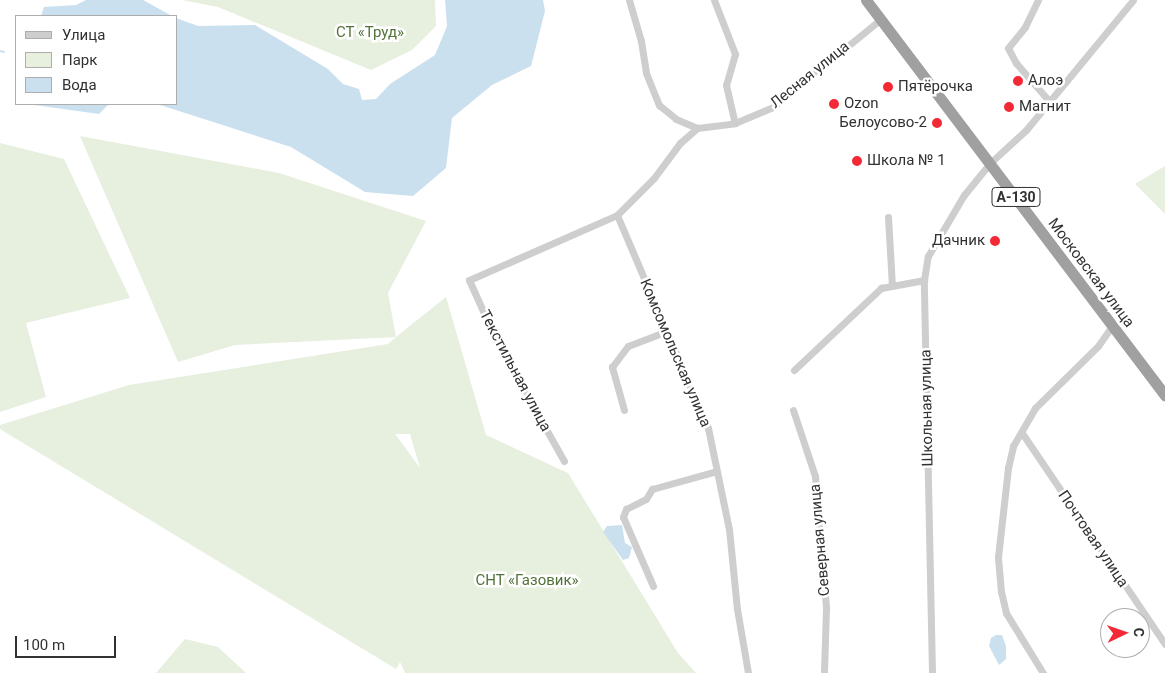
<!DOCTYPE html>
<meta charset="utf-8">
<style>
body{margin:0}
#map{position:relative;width:1165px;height:673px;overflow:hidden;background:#fff;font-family:Roboto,sans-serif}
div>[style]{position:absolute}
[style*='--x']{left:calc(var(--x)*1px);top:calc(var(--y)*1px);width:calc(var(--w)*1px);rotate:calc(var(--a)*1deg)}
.green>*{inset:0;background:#e7efdf}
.water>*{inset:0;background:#cae0ef}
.stream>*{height:2px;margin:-1px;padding:0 1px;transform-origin:1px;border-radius:1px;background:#cae0ef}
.minor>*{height:7px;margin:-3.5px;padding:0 3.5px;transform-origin:3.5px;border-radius:3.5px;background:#cecece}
.trunk>*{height:11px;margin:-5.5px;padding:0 5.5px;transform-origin:5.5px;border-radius:5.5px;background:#a0a0a0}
.dots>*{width:14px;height:14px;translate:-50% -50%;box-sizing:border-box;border:2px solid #fff;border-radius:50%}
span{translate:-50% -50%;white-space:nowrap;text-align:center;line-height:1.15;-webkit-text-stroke:5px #fff;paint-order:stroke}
.shield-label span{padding:1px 4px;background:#fff;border:1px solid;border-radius:4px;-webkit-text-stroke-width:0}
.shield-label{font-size:14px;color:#313131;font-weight:700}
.park-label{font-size:15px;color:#53713a}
.street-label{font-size:15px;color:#313131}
.poi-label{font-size:15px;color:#313131}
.left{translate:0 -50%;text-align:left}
.right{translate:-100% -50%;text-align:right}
.legend{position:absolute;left:15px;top:15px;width:162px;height:90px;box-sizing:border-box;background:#fff;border:1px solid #adadad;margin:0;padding:6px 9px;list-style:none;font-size:15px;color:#313131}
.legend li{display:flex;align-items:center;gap:10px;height:25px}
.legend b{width:25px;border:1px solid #adadad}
.north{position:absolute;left:1100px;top:608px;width:50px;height:50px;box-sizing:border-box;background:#fff;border:1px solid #adadad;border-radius:50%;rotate:87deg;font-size:14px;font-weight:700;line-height:20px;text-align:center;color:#313131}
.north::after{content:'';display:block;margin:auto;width:18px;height:22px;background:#f32935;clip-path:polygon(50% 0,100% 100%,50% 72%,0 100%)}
.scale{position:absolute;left:15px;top:636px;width:101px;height:22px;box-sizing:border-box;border:2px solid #313131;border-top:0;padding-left:6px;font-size:15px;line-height:18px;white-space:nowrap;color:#313131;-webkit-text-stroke:4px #fff;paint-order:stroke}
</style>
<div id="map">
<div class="green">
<i style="clip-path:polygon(182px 0,435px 0,436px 26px,412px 50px,371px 70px,218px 7px)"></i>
<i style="clip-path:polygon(evenodd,80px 136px,279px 173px,426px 221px,388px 293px,396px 337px,446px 297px,486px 435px,568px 473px,678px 653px,696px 673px,405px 673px,400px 662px,396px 669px,0 429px,0 425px,129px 385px,388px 344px,396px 337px,235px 345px,178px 362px,80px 136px,396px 434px,410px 434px,420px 468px,396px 435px,396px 434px)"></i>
<i style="clip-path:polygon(0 143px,64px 159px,130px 298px,26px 323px,46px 397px,0 412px)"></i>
<i style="clip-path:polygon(1165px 166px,1165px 214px,1135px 184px)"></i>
<i style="clip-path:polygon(185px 639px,218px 647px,246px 673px,156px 673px)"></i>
</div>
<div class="water">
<i style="clip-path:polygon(86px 0,143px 0,172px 16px,41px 16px,44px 7px,76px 5px)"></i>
<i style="clip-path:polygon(445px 0,543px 0,545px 11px,531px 66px,492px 85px,452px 118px,446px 168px,413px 196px,365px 192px,291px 147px,157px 104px,176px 104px,176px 18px,198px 26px,255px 25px,328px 69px,343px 84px,359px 89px,362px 100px,376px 99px,390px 84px,435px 55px,447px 26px)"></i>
<i style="clip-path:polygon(27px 104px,109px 104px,99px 114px)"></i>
<i style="clip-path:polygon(622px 525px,625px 543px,632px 547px,629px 558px,623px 560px,603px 532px,607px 526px)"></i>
<i style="clip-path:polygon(996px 635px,1002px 635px,1006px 646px,1006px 659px,999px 665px,989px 646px,991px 638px)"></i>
</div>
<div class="stream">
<i style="--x:0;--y:51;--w:4;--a:14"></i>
</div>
<div class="minor">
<i style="--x:629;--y:0;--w:43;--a:73.7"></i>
<i style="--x:641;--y:41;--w:32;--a:81"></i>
<i style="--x:646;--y:73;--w:35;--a:68"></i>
<i style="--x:659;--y:105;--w:22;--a:39"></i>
<i style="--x:676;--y:119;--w:23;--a:23"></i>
<i style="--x:714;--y:0;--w:58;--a:68.7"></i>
<i style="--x:735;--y:54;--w:32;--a:106"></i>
<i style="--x:726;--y:85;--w:39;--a:77"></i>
<i style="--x:1038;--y:0;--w:30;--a:116"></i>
<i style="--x:1025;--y:27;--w:27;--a:129"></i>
<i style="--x:1008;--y:48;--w:17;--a:62"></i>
<i style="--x:1016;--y:63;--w:52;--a:48.9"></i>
<i style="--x:617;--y:215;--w:232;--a:66.9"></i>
<i style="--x:708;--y:428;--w:103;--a:78.3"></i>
<i style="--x:729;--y:529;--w:80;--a:84.3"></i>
<i style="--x:737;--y:609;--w:65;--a:80.2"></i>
<i style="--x:888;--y:217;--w:69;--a:86.7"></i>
<i style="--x:794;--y:370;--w:120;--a:-43.3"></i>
<i style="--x:881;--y:288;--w:44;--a:-10.5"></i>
<i style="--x:624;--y:410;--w:45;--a:-105.6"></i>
<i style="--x:612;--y:367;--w:26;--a:-53"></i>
<i style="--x:628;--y:346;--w:42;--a:-21"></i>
<i style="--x:793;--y:410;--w:70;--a:71.6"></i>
<i style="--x:815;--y:476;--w:132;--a:85.2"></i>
<i style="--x:826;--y:608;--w:65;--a:91.8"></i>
<i style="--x:1022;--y:433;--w:255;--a:55.9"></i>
<i style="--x:564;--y:461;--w:137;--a:-119.4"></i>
<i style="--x:497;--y:342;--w:68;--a:-114.3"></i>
<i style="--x:469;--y:280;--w:162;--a:-23.7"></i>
<i style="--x:617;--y:215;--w:52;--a:-45"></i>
<i style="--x:654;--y:178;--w:44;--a:-53.4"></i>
<i style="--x:680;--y:143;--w:23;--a:-41"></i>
<i style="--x:697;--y:128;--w:38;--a:-7"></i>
<i style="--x:735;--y:123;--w:41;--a:-22.8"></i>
<i style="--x:773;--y:107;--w:139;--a:-39.2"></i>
<i style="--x:653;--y:586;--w:75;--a:-113.5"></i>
<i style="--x:623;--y:517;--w:9;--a:-69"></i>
<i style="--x:626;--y:509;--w:22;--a:-27"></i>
<i style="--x:646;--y:499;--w:12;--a:-59"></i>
<i style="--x:652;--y:489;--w:67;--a:-15.5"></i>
<i style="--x:932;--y:673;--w:393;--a:-91.2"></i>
<i style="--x:924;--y:280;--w:24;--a:-81"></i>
<i style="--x:928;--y:256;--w:71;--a:-59.5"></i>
<i style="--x:964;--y:195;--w:41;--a:-50.9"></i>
<i style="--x:990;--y:163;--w:49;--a:-42.5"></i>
<i style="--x:1026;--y:130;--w:168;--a:-50.5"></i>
<i style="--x:1043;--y:673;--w:70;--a:-121.7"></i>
<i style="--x:1006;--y:613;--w:22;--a:-103"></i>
<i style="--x:1001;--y:592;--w:35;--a:-95"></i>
<i style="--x:998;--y:557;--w:90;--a:-83.6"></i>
<i style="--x:1008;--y:468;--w:23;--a:-77"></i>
<i style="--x:1013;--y:446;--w:44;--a:-59.9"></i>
<i style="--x:1035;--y:408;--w:88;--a:-44.5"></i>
<i style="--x:1098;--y:346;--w:24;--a:-55"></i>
</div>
<div class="trunk">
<i style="--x:866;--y:0;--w:496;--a:52.9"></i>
</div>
<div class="dots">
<i style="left:1018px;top:81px;background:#f32935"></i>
<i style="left:888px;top:87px;background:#f32935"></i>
<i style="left:834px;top:104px;background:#f32935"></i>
<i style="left:1009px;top:107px;background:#f32935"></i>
<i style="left:937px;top:123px;background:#f32935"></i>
<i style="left:857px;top:161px;background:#f32935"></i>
<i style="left:995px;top:241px;background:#f32935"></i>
</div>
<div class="shield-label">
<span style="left:1016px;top:197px">А-130</span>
</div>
<div class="park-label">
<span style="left:370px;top:33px">СТ «Труд»</span>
<span style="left:527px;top:581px">СНТ «Газовик»</span>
</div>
<div class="street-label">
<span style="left:810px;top:75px;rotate:-39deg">Лесная улица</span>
<span style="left:1091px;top:273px;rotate:53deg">Московская улица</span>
<span style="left:675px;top:353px;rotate:67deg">Комсомольская улица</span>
<span style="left:515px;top:371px;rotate:62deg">Текстильная улица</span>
<span style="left:927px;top:408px;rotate:-91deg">Школьная улица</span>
<span style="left:1093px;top:539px;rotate:56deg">Почтовая улица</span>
<span style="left:820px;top:540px;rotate:-95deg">Северная улица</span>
</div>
<div class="poi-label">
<span class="left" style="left:1028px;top:81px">Алоэ</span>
<span class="left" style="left:898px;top:87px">Пятёрочка</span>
<span class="left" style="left:844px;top:104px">Ozon</span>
<span class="left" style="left:1019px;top:107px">Магнит</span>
<span class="right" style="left:927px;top:123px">Белоусово-2</span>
<span class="left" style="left:867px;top:161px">Школа № 1</span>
<span class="right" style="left:985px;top:241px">Дачник</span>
</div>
<ul class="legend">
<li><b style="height:6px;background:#cecece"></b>Улица</li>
<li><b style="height:14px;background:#e7efdf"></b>Парк</li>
<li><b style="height:14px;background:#cae0ef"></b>Вода</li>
</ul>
<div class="north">С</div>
<div class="scale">100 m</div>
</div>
